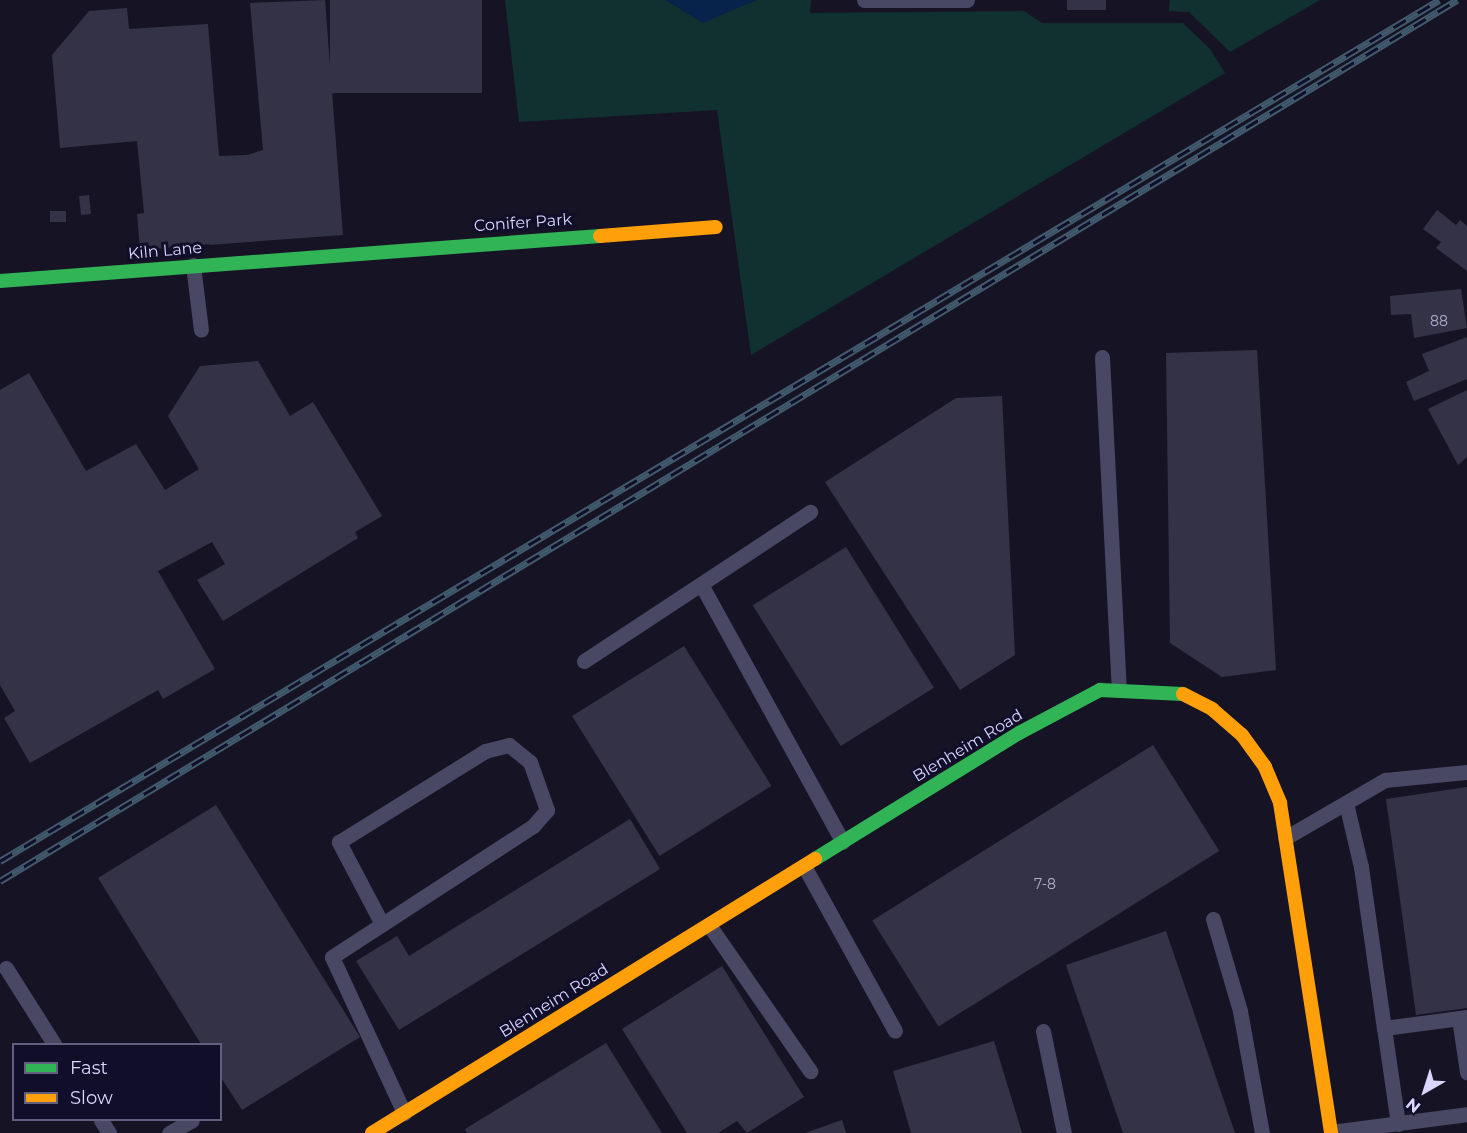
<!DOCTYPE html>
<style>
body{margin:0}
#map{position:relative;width:1467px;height:1133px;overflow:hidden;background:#161424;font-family:Montserrat,sans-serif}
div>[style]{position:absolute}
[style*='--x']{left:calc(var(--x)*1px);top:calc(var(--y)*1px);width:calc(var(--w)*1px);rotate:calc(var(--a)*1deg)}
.green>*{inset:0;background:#113030}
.water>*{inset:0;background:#08234b}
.building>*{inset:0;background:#343246;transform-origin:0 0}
.lane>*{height:15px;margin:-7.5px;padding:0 7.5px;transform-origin:7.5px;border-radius:7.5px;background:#484865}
.fast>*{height:14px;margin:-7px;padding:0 7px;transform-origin:7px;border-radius:7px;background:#30b455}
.slow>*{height:14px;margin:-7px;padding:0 7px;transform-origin:7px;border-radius:7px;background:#ff9f0a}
.rail>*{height:7px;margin-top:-3.5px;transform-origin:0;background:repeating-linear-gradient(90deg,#110e2a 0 14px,#415a6d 0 28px);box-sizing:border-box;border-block:2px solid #415a6d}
span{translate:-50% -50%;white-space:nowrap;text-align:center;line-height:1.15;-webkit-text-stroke:6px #110e2a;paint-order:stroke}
.number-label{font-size:14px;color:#b0add1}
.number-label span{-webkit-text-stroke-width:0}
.street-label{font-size:16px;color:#d9d6ff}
.legend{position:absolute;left:12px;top:1043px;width:210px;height:78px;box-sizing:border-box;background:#110e2a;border:2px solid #615e7f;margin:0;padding:8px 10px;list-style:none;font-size:18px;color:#d9d6ff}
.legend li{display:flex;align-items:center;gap:12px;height:30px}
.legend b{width:30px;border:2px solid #615e7f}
.north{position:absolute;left:1395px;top:1061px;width:60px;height:60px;-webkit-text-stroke:4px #110e2a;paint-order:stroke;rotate:219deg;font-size:16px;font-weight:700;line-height:24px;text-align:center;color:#d9d6ff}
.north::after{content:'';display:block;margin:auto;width:21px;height:27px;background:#d9d6ff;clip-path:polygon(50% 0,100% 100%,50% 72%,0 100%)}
</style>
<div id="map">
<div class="green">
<i style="clip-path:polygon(505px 0,811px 0,810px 13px,1024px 11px,1042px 23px,1183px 23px,1210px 49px,1225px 73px,751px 355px,717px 110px,519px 122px)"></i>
<i style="clip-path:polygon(1170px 0,1320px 0,1230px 52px,1189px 12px,1169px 11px)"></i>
</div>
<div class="water">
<i style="clip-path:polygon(665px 0,757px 0,703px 23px)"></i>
</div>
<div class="building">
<i style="clip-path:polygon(325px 0,343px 235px,140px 250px,137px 214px,144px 213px,137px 141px,60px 148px,52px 55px,89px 11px,127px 8px,129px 29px,208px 24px,219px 156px,247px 155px,263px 150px,250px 3px)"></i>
<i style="left:330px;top:0;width:152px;height:93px"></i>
<i style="left:1067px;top:0;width:39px;height:10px"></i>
<i style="left:89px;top:195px;width:19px;height:10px;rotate:84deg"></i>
<i style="clip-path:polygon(1437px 210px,1456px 225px,1460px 220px,1467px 226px,1467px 271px,1436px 248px,1441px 242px,1423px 229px)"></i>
<i style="left:50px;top:211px;width:16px;height:11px"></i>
<i style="clip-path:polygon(1461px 289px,1467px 328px,1414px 338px,1411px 314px,1391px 315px,1390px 296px)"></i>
<i style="clip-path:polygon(1467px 337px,1467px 379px,1414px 401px,1406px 382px,1429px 371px,1422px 354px)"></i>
<i style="clip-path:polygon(1257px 350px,1276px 670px,1222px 677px,1170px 643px,1166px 353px)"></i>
<i style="clip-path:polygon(258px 361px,290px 416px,313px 402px,382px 516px,355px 532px,358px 538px,223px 621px,197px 580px,225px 564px,212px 542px,158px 571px,215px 669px,163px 699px,158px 690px,30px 763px,4px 718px,15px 711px,0 685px,0 390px,29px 373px,86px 471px,136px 444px,165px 490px,199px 469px,168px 416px,200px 366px)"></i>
<i style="clip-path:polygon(1467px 390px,1467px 457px,1458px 465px,1428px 409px)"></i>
<i style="clip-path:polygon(1002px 396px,1015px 655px,960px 690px,825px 482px,956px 398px)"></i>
<i style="left:846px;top:547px;width:166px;height:110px;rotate:58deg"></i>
<i style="left:684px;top:646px;width:165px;height:132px;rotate:58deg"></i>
<i style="left:1153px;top:745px;width:125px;height:331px;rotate:58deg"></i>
<i style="clip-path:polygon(1467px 787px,1467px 1008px,1416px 1015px,1386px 799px)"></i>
<i style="clip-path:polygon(216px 805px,360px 1037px,242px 1110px,220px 1076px,220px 1044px,201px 1044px,98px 878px)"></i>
<i style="clip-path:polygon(630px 819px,660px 869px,399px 1030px,356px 961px,397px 936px,409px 956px)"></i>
<i style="clip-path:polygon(1166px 931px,1235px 1133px,1123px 1133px,1066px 965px)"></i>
<i style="clip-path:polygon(722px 966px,804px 1097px,747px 1133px,737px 1121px,718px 1133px,687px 1133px,622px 1029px)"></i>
<i style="clip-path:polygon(994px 1041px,1022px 1133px,911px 1133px,893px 1071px)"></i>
<i style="clip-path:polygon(606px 1043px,662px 1133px,467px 1133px,465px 1129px)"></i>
<i style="clip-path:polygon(842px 1120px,846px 1133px,805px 1133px)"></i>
</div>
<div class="lane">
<i style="--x:864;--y:0;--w:103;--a:0"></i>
<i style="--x:193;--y:265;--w:65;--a:83"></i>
<i style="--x:1102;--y:357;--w:332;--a:87.1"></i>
<i style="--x:702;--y:586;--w:292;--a:61.2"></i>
<i style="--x:584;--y:661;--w:271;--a:-33.4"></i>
<i style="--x:1346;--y:803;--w:66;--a:76.8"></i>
<i style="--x:1361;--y:867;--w:163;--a:81.9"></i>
<i style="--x:1285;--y:838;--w:116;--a:-30.1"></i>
<i style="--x:1385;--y:780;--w:82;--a:-5.6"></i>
<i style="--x:804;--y:866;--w:188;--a:61.1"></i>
<i style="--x:1213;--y:919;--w:96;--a:73.6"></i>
<i style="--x:1240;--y:1011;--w:124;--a:79.8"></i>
<i style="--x:382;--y:924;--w:93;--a:-117.7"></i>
<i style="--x:339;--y:842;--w:172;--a:-31.9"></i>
<i style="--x:485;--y:751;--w:25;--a:-14"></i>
<i style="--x:509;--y:745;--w:27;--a:39"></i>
<i style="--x:530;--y:762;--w:51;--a:70.5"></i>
<i style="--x:547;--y:810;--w:21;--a:131"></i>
<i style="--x:533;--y:826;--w:240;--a:146.9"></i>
<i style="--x:332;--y:957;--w:172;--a:65.2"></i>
<i style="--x:709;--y:925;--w:178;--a:55.3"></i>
<i style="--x:6;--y:968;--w:90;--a:57.7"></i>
<i style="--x:1459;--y:1018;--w:55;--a:81.6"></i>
<i style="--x:1043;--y:1031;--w:104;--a:78.4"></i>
<i style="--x:101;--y:1120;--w:15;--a:58"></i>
<i style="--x:1398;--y:1124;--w:97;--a:-98.3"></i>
<i style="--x:1384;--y:1028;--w:84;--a:-7.5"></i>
<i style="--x:1331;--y:1132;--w:137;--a:-7.5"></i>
<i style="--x:169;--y:1133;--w:26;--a:-29"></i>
</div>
<div class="fast">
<i style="--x:0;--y:281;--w:602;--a:-4.29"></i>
<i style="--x:815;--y:859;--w:240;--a:-31.7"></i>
<i style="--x:1019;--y:733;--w:92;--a:-28"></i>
<i style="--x:1100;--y:690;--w:83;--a:2.8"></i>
</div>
<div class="slow">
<i style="--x:600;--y:236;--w:116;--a:-4.4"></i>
<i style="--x:1183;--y:694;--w:33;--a:27"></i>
<i style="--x:1212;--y:709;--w:40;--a:41"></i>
<i style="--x:1242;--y:735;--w:39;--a:54"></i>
<i style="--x:1265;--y:767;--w:39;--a:67"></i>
<i style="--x:1280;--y:803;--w:334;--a:81.2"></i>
<i style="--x:372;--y:1133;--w:521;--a:-31.74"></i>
</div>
<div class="rail">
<i style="--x:0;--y:861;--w:1677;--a:-30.89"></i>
<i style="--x:0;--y:881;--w:1703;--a:-31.16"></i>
</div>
<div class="number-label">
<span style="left:1439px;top:321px">88</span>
<span style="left:1045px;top:884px">7-8</span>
</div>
<div class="street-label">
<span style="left:523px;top:223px;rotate:-4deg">Conifer Park</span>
<span style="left:165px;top:251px;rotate:-5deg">Kiln Lane</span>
<span style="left:968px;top:746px;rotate:-31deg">Blenheim Road</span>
<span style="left:554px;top:1001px;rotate:-32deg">Blenheim Road</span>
</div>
<ul class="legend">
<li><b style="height:8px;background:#30b455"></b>Fast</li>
<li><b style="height:8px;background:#ff9f0a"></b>Slow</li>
</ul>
<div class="north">N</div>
</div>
